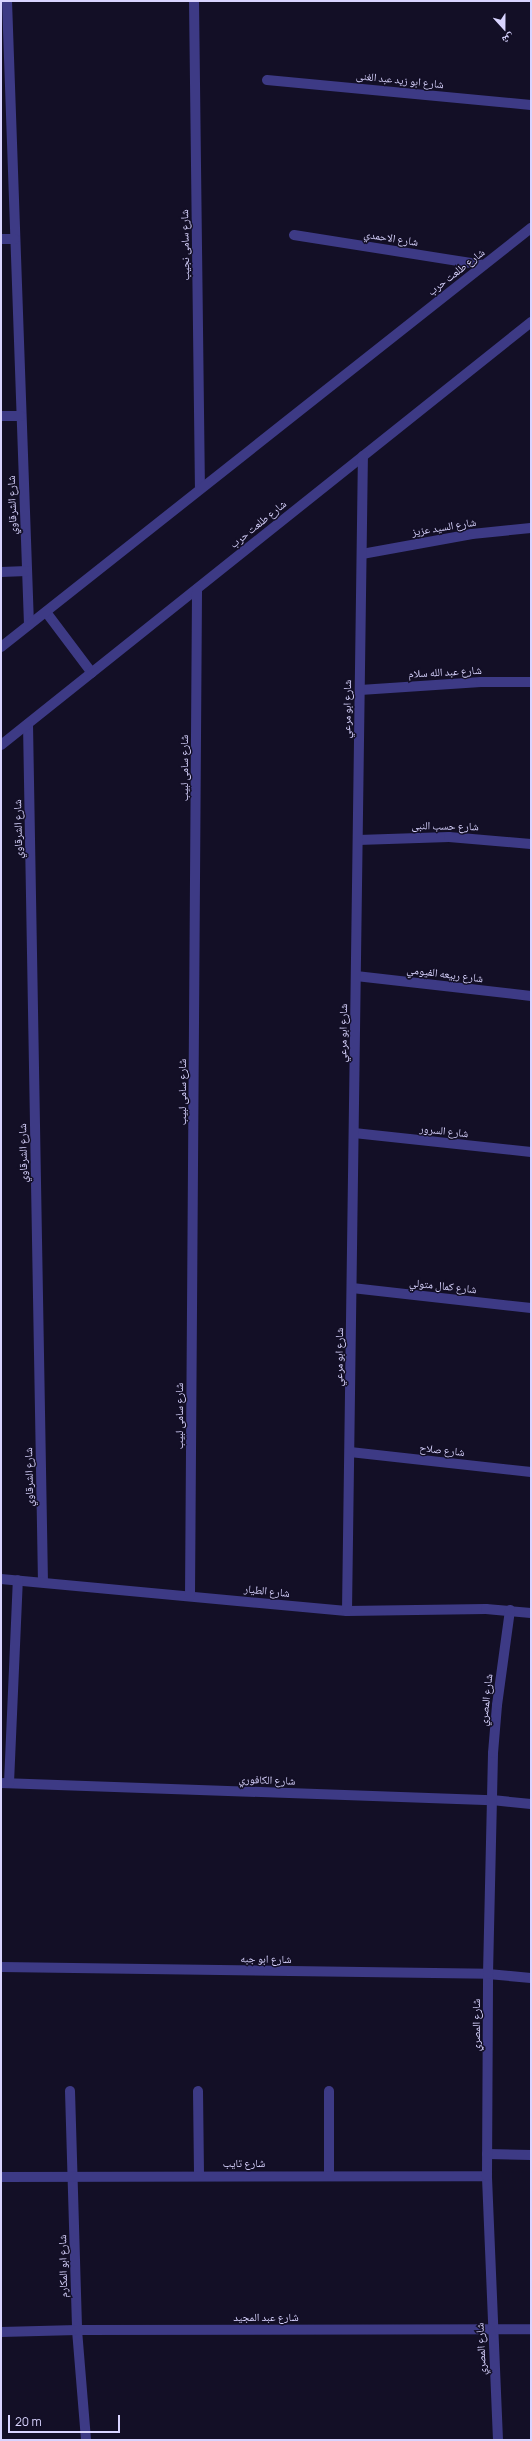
<!DOCTYPE html>
<meta charset="utf-8">
<style>
body{margin:0}
#map{position:relative;width:532px;height:2441px;overflow:hidden;background:#130f26;font-family:Manrope,"Noto Naskh Arabic",sans-serif}
div>[style]{position:absolute}
[style*='--x']{left:calc(var(--x)*1px);top:calc(var(--y)*1px);width:calc(var(--w)*1px);rotate:calc(var(--a)*1deg)}
.street>*{height:10px;margin:-5px;padding:0 5px;transform-origin:5px;border-radius:5px;background:#3d3a85}
span{translate:-50% -50%;white-space:nowrap;text-align:center;line-height:1.15;-webkit-text-stroke:3px #130f26;paint-order:stroke}
.street-label{font-size:11px;color:#d9d4ff}
.frame{position:absolute;inset:0;border:2px solid #d9d4ff;pointer-events:none}
.north{position:absolute;left:484px;top:8px;width:40px;height:40px;-webkit-text-stroke:3px #130f26;paint-order:stroke;rotate:159deg;font-size:11px;font-weight:700;line-height:16px;text-align:center;color:#d9d4ff}
.north::after{content:'';display:block;margin:auto;width:14px;height:18px;background:#d9d4ff;clip-path:polygon(50% 0,100% 100%,50% 72%,0 100%)}
.scale{position:absolute;left:8px;top:2415px;width:112px;height:18px;box-sizing:border-box;border:2px solid #d9d4ff;border-top:0;padding-left:5px;font-size:12px;line-height:14px;white-space:nowrap;color:#d9d4ff;-webkit-text-stroke:3px #130f26;paint-order:stroke}
</style>
<div id="map">
<div class="street">
<i style="--x:7;--y:1;--w:624;--a:87.98"></i>
<i style="--x:194;--y:1;--w:488;--a:89.3"></i>
<i style="--x:267;--y:80;--w:265;--a:5.4"></i>
<i style="--x:294;--y:235;--w:192;--a:9"></i>
<i style="--x:1;--y:239;--w:14;--a:0"></i>
<i style="--x:1;--y:416;--w:20;--a:0"></i>
<i style="--x:362;--y:554;--w:112;--a:-10.3"></i>
<i style="--x:472;--y:534;--w:59;--a:-5.8"></i>
<i style="--x:1;--y:572;--w:26;--a:-2"></i>
<i style="--x:46;--y:612;--w:76;--a:53"></i>
<i style="--x:1;--y:647;--w:676;--a:-38.33"></i>
<i style="--x:360;--y:690;--w:121;--a:-3.8"></i>
<i style="--x:481;--y:682;--w:50;--a:0"></i>
<i style="--x:28;--y:724;--w:858;--a:89"></i>
<i style="--x:1;--y:745;--w:678;--a:-38.59"></i>
<i style="--x:358;--y:840;--w:91;--a:-1.9"></i>
<i style="--x:449;--y:837;--w:82;--a:4.9"></i>
<i style="--x:356;--y:976;--w:176;--a:6.5"></i>
<i style="--x:354;--y:1133;--w:178;--a:6.1"></i>
<i style="--x:352;--y:1288;--w:180;--a:6.4"></i>
<i style="--x:350;--y:1452;--w:182;--a:6.3"></i>
<i style="--x:1;--y:1579;--w:347;--a:5.3"></i>
<i style="--x:347;--y:1611;--w:139;--a:-0.8"></i>
<i style="--x:486;--y:1609;--w:45;--a:5.1"></i>
<i style="--x:190;--y:1596;--w:1007;--a:-89.6"></i>
<i style="--x:347;--y:1611;--w:1155;--a:-89.21"></i>
<i style="--x:1;--y:1783;--w:491;--a:2"></i>
<i style="--x:492;--y:1800;--w:39;--a:6"></i>
<i style="--x:9;--y:1783;--w:203;--a:-87.5"></i>
<i style="--x:1;--y:1967;--w:487;--a:0.8"></i>
<i style="--x:488;--y:1974;--w:43;--a:5.3"></i>
<i style="--x:70;--y:2091;--w:239;--a:88.3"></i>
<i style="--x:77;--y:2330;--w:110;--a:85.3"></i>
<i style="--x:198;--y:2091;--w:85;--a:89.3"></i>
<i style="--x:329;--y:2091;--w:84;--a:90"></i>
<i style="--x:487;--y:2154;--w:44;--a:1.3"></i>
<i style="--x:1;--y:2177;--w:486;--a:-0.1"></i>
<i style="--x:1;--y:2332;--w:76;--a:-1.5"></i>
<i style="--x:77;--y:2330;--w:454;--a:-0.1"></i>
<i style="--x:498;--y:2440;--w:264;--a:-92.4"></i>
<i style="--x:487;--y:2176;--w:202;--a:-89.7"></i>
<i style="--x:488;--y:1974;--w:221;--a:-88.7"></i>
<i style="--x:493;--y:1753;--w:48;--a:-85.2"></i>
<i style="--x:497;--y:1705;--w:96;--a:-82.2"></i>
</div>
<div class="street-label">
<span style="left:400px;top:80px;rotate:6deg">شارع ابو زيد عبد الغنى</span>
<span style="left:391px;top:238px;rotate:9deg">شارع الاحمدي</span>
<span style="left:185px;top:245px;rotate:-91deg">شارع سامى نجيب</span>
<span style="left:456px;top:272px;rotate:-38deg">شارع طلعت حرب</span>
<span style="left:12px;top:505px;rotate:-92deg">شارع الشرقاوي</span>
<span style="left:258px;top:524px;rotate:-39deg">شارع طلعت حرب</span>
<span style="left:444px;top:527px;rotate:-9deg">شارع السيد عزيز</span>
<span style="left:445px;top:672px;rotate:-3deg">شارع عبد الله سلام</span>
<span style="left:347px;top:709px;rotate:-89deg">شارع ابو مرعي</span>
<span style="left:184px;top:768px;rotate:-90deg">شارع سامى لبيب</span>
<span style="left:445px;top:826px;rotate:1deg">شارع حسب النبى</span>
<span style="left:18px;top:829px;rotate:-91deg">شارع الشرقاوي</span>
<span style="left:445px;top:974px;rotate:7deg">شارع ربيعه الفيومي</span>
<span style="left:343px;top:1033px;rotate:-89deg">شارع ابو مرعي</span>
<span style="left:182px;top:1092px;rotate:-90deg">شارع سامى لبيب</span>
<span style="left:444px;top:1131px;rotate:6deg">شارع السرور</span>
<span style="left:23px;top:1153px;rotate:-91deg">شارع الشرقاوي</span>
<span style="left:443px;top:1286px;rotate:6deg">شارع كمال متولي</span>
<span style="left:339px;top:1357px;rotate:-89deg">شارع ابو مرعي</span>
<span style="left:179px;top:1416px;rotate:-90deg">شارع سامى لبيب</span>
<span style="left:442px;top:1450px;rotate:6deg">شارع صلاح</span>
<span style="left:29px;top:1477px;rotate:-91deg">شارع الشرقاوي</span>
<span style="left:267px;top:1591px;rotate:6deg">شارع الطيار</span>
<span style="left:486px;top:1700px;rotate:-84deg">شارع المصري</span>
<span style="left:267px;top:1780px;rotate:2deg">شارع الكافوري</span>
<span style="left:266px;top:1959px;rotate:1deg">شارع ابو جبه</span>
<span style="left:476px;top:2025px;rotate:-90deg">شارع المصري</span>
<span style="left:244px;top:2163px">شارع تايب</span>
<span style="left:63px;top:2266px;rotate:-91deg">شارع ابو المكارم</span>
<span style="left:266px;top:2317px">شارع عبد المجيد</span>
<span style="left:481px;top:2349px;rotate:-93deg">شارع المصري</span>
</div>
<div class="frame"></div>
<div class="north">ش</div>
<div class="scale">20 m</div>
</div>
